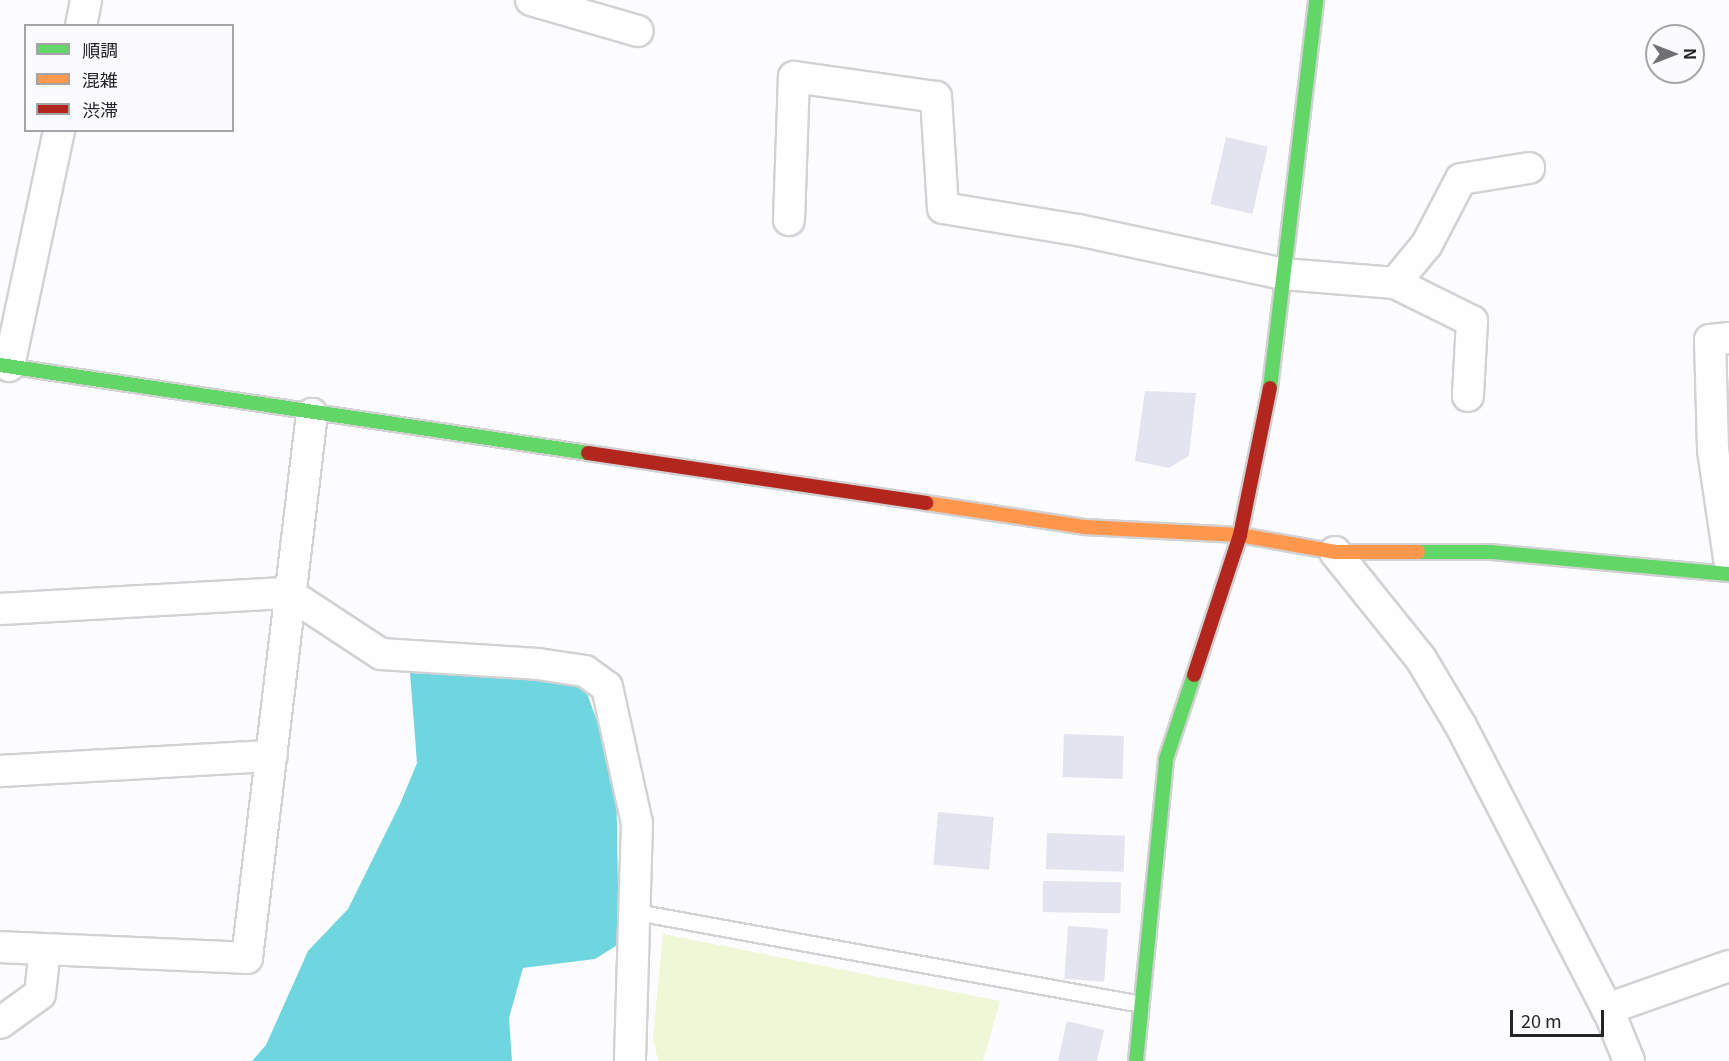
<!DOCTYPE html>
<meta charset="utf-8">
<style>
body{margin:0}
#map{position:relative;width:1729px;height:1061px;overflow:hidden;background:#fcfbfd;font-family:Georgia,"Noto Sans JP",serif}
div>[style]{position:absolute}
[style*='--x']{left:calc(var(--x)*1px);top:calc(var(--y)*1px);width:calc(var(--w)*1px);rotate:calc(var(--a)*1deg)}
.green>*{inset:0;background:#eff7d6}
.water>*{inset:0;background:#6fd5de}
.building>*{inset:0;background:#e3e4ef;transform-origin:0 0}
.roads{filter:drop-shadow(2px 0 #d2d2d4) drop-shadow(-2px 0 #d2d2d4) drop-shadow(0 2px #d2d2d4) drop-shadow(0 -2px #d2d2d4)}
.lane>*{height:15px;margin:-7.5px;padding:0 7.5px;transform-origin:7.5px;border-radius:7.5px;background:#fffeff}
.street>*{height:30px;margin:-15px;padding:0 15px;transform-origin:15px;border-radius:15px;background:#fffeff}
.fast>*{height:14px;margin:-7px;padding:0 7px;transform-origin:7px;border-radius:7px;background:#63d668}
.slow>*{height:14px;margin:-7px;padding:0 7px;transform-origin:7px;border-radius:7px;background:#ff974d}
.jam>*{height:14px;margin:-7px;padding:0 7px;transform-origin:7px;border-radius:7px;background:#b3261e}
span{translate:-50% -50%;white-space:nowrap;text-align:center;line-height:1.15;-webkit-text-stroke:5px #fbfafe;paint-order:stroke}
.legend{position:absolute;left:24px;top:24px;width:210px;height:108px;box-sizing:border-box;background:#fbfafe;border:2px solid #a5a4a8;margin:0;padding:8px 10px;list-style:none;font-size:18px;color:#242426}
.legend li{display:flex;align-items:center;gap:12px;height:30px}
.legend b{width:30px;border:2px solid #a5a4a8}
.north{position:absolute;left:1645px;top:24px;width:60px;height:60px;box-sizing:border-box;background:#fbfafe;border:2px solid #a5a4a8;border-radius:50%;rotate:90deg;font-size:16px;font-weight:700;line-height:24px;text-align:center;color:#242426}
.north::after{content:'';display:block;margin:auto;width:21px;height:27px;background:#706f71;clip-path:polygon(50% 0,100% 100%,50% 72%,0 100%)}
.scale{position:absolute;left:1510px;top:1010px;width:94px;height:27px;box-sizing:border-box;border:3px solid #242426;border-top:0;padding-left:8px;font-size:18px;line-height:21px;white-space:nowrap;color:#242426;-webkit-text-stroke:4px #fbfafe;paint-order:stroke}
</style>
<div id="map">
<div class="green">
<i style="clip-path:polygon(663px 934px,1000px 1001px,983px 1061px,658px 1061px,653px 1037px)"></i>
</div>
<div class="water">
<i style="clip-path:polygon(410px 673px,581px 677px,616px 773px,619px 944px,595px 959px,523px 968px,509px 1018px,512px 1061px,252px 1061px,266px 1045px,308px 951px,348px 909px,400px 804px,417px 763px)"></i>
</div>
<div class="building">
<i style="left:1226px;top:137px;width:43px;height:69px;rotate:13deg"></i>
<i style="clip-path:polygon(1145px 391px,1196px 393px,1189px 456px,1169px 468px,1135px 461px)"></i>
<i style="left:1064px;top:734px;width:60px;height:43px;rotate:2deg"></i>
<i style="left:938px;top:812px;width:56px;height:53px;rotate:5deg"></i>
<i style="left:1047px;top:833px;width:78px;height:36px;rotate:2deg"></i>
<i style="left:1043px;top:881px;width:78px;height:31px;rotate:1deg"></i>
<i style="left:1068px;top:926px;width:40px;height:53px;rotate:4deg"></i>
<i style="clip-path:polygon(1067px 1021px,1104px 1030px,1097px 1061px,1058px 1061px)"></i>
</div>
<div class="roads">
<div class="lane">
<i style="--x:636;--y:912;--w:513;--a:10.32"></i>
</div>
<div class="street">
<i style="--x:531;--y:0;--w:111;--a:16.2"></i>
<i style="--x:81;--y:26;--w:26;--a:-79"></i>
<i style="--x:789;--y:220;--w:143;--a:-88"></i>
<i style="--x:794;--y:77;--w:143;--a:8"></i>
<i style="--x:936;--y:97;--w:111;--a:86.4"></i>
<i style="--x:943;--y:208;--w:137;--a:9.3"></i>
<i style="--x:1078;--y:230;--w:210;--a:12.1"></i>
<i style="--x:1283;--y:274;--w:112;--a:4.6"></i>
<i style="--x:1395;--y:283;--w:50;--a:-50.6"></i>
<i style="--x:1427;--y:244;--w:73;--a:-62.4"></i>
<i style="--x:1461;--y:179;--w:69;--a:-9.2"></i>
<i style="--x:1395;--y:283;--w:86;--a:26.3"></i>
<i style="--x:1472;--y:321;--w:75;--a:93.1"></i>
<i style="--x:1729;--y:338;--w:19;--a:174"></i>
<i style="--x:1710;--y:340;--w:110;--a:88.4"></i>
<i style="--x:1713;--y:450;--w:110;--a:81.6"></i>
<i style="--x:9;--y:366;--w:241;--a:-78"></i>
<i style="--x:1335;--y:552;--w:137;--a:51.2"></i>
<i style="--x:1421;--y:659;--w:78;--a:59.2"></i>
<i style="--x:1461;--y:726;--w:330;--a:62.7"></i>
<i style="--x:1612;--y:1019;--w:45;--a:68"></i>
<i style="--x:0;--y:609;--w:288;--a:-3.2"></i>
<i style="--x:288;--y:593;--w:111;--a:33.3"></i>
<i style="--x:381;--y:654;--w:157;--a:3.6"></i>
<i style="--x:538;--y:664;--w:48;--a:8.5"></i>
<i style="--x:585;--y:671;--w:27;--a:36"></i>
<i style="--x:607;--y:687;--w:139;--a:77.6"></i>
<i style="--x:637;--y:823;--w:238;--a:91.7"></i>
<i style="--x:0;--y:771;--w:272;--a:-3.2"></i>
<i style="--x:0;--y:947;--w:247;--a:2.5"></i>
<i style="--x:247;--y:958;--w:548;--a:-83.19"></i>
<i style="--x:1607;--y:1009;--w:129;--a:-19.4"></i>
<i style="--x:0;--y:1023;--w:49;--a:-35.9"></i>
<i style="--x:40;--y:994;--w:45;--a:-83.7"></i>
</div>
<div class="fast">
<i style="--x:0;--y:365;--w:595;--a:8.51"></i>
<i style="--x:1270;--y:388;--w:391;--a:-83.2"></i>
<i style="--x:1418;--y:552;--w:73;--a:0"></i>
<i style="--x:1491;--y:552;--w:239;--a:5.3"></i>
<i style="--x:1136;--y:1061;--w:303;--a:-84.3"></i>
<i style="--x:1166;--y:759;--w:89;--a:-71.6"></i>
</div>
<div class="slow">
<i style="--x:926;--y:503;--w:160;--a:8.6"></i>
<i style="--x:1084;--y:527;--w:156;--a:2.9"></i>
<i style="--x:1240;--y:535;--w:97;--a:10.1"></i>
<i style="--x:1335;--y:552;--w:83;--a:0"></i>
</div>
<div class="jam">
<i style="--x:588;--y:453;--w:342;--a:8.4"></i>
<i style="--x:1194;--y:675;--w:147;--a:-71.8"></i>
<i style="--x:1240;--y:535;--w:150;--a:-78.5"></i>
</div>
</div>
<ul class="legend">
<li><b style="height:8px;background:#63d668"></b>順調</li>
<li><b style="height:8px;background:#ff974d"></b>混雑</li>
<li><b style="height:8px;background:#b3261e"></b>渋滞</li>
</ul>
<div class="north">N</div>
<div class="scale">20 m</div>
</div>
